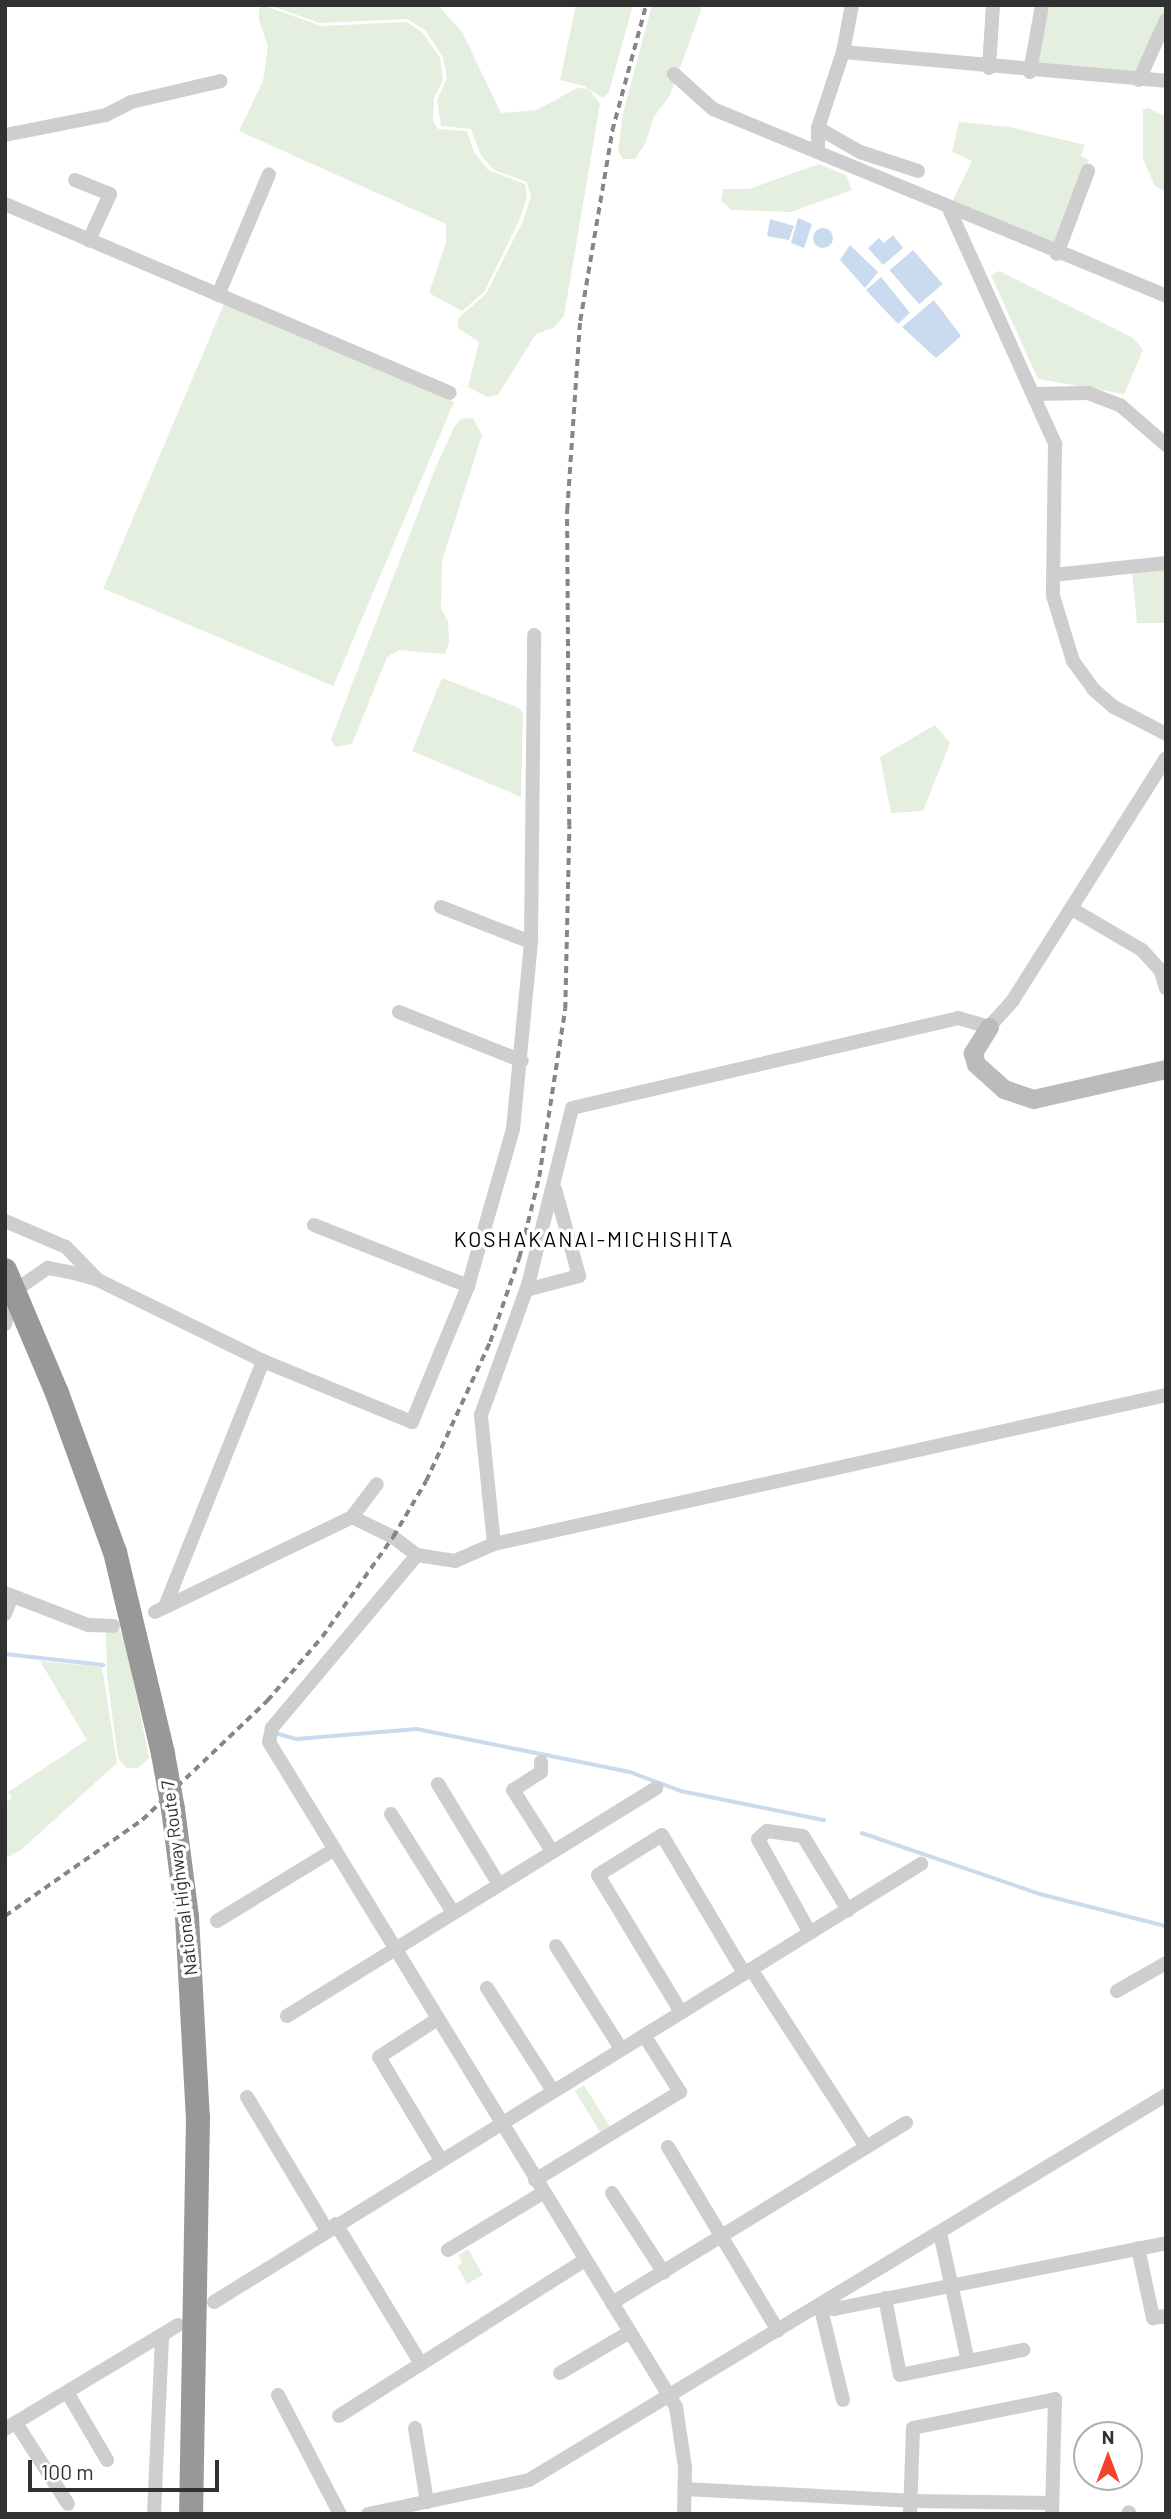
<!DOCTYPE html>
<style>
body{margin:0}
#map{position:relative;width:1171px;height:2519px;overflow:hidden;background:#fff;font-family:Barlow,sans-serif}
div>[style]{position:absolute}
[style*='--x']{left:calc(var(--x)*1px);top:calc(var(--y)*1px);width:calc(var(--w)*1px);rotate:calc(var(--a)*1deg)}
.green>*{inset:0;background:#e4efdf;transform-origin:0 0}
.water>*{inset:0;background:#cadaef;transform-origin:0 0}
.round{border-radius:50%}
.stream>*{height:3.5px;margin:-1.75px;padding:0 1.75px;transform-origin:1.75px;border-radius:1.75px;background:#cadaef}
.street>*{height:14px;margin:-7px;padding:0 7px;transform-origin:7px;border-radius:7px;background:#cecece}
.secondary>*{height:19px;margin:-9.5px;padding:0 9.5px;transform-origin:9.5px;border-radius:9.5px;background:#bbb}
.highway>*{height:24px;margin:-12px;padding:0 12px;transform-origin:12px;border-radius:12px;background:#989898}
.rail>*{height:3.5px;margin-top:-1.75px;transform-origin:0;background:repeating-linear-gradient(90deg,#868686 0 7px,transparent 0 12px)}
.highway-bridge>*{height:24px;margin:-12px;padding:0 12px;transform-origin:12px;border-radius:12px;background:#989898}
span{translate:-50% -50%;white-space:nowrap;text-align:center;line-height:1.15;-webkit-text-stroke:7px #fff;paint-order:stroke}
.street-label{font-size:18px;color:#313131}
.quarter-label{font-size:21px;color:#000;letter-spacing:2px}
.frame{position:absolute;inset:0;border:7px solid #313131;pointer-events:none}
.north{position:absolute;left:1073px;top:2421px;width:70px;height:70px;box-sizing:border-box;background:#fff;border:2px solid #adadad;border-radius:50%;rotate:0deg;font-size:19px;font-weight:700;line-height:28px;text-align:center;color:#313131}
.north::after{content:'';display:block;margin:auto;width:24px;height:32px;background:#f2422a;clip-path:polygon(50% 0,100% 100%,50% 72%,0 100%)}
.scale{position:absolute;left:28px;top:2460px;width:191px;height:32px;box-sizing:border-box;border:4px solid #313131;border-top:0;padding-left:9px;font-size:21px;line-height:24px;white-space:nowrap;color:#313131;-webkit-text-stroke:5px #fff;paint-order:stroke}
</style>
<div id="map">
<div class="green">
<i style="clip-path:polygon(269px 5px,438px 5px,462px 32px,501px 113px,537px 110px,577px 88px,589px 89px,600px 104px,564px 316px,553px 328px,536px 334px,498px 395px,487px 397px,468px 387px,479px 342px,458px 328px,458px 318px,486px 294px,522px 223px,531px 197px,527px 182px,494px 170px,481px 155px,471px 129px,441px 126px,437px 100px,447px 78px,443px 57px,425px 30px,407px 19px,319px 23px)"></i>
<i style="clip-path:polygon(576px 5px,633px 5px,609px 92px,603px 98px,584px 86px,560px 80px)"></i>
<i style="clip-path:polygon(652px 5px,703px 5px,670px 95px,654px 117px,645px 144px,635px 159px,623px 159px,618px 151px,623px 113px)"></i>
<i style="clip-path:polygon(1049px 5px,1166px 5px,1166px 8px,1140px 68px,1127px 75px,1044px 68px,1036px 58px)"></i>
<i style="clip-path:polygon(265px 6px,321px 26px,407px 22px,423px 33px,440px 58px,443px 80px,434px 98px,433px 121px,438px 129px,467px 131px,474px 152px,488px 170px,525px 184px,527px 196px,520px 219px,484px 292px,462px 311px,429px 293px,446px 243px,446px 224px,239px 131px,263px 81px,268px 46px,259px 20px,259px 8px)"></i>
<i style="clip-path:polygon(1148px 108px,1166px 117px,1166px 192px,1155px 186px,1143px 159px,1143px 110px)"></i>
<i style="clip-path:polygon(959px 122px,1010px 127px,1085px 145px,1081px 156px,1089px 160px,1055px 246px,952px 202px,972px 161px,952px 152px)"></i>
<i style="clip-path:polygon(819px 164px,846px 175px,852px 190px,791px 212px,732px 210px,721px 201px,723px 189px,749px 189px)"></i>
<i style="clip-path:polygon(999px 271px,1133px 338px,1143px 350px,1124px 394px,1038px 379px,991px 275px)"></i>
<i style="left:224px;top:304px;width:250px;height:309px;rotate:23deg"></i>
<i style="clip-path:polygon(473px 418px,482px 435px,442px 561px,441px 609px,448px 621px,449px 643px,445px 654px,399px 650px,387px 657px,352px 744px,335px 747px,331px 739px,435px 469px,454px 427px,461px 419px)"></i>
<i style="clip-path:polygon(1166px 567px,1166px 623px,1137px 623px,1132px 572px)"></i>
<i style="clip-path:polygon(442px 678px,519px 708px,523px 714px,521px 797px,412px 751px)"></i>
<i style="clip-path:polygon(935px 725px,950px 743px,923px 811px,891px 813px,880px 757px)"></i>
<i style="clip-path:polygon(111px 1630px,120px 1630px,126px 1644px,149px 1758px,138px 1768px,127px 1768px,118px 1758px,107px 1676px,106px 1634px)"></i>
<i style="clip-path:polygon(40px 1661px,102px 1667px,117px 1763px,21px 1850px,5px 1858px,5px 1803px,12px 1798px,8px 1792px,87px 1740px)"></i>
<i style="left:584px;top:2085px;width:49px;height:11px;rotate:58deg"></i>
<i style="clip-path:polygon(468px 2249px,483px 2275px,467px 2284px,457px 2266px,462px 2263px,458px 2255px)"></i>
</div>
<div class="water">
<i style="clip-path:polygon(798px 218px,812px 224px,804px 248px,791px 243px)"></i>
<i style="clip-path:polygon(770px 219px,794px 226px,789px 240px,767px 236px)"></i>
<i class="round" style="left:813px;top:228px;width:20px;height:20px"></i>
<i style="clip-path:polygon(893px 235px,903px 248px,883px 265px,868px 248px,879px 238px,884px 243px)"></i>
<i style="clip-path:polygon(850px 245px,878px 272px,865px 288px,840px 260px)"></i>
<i style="left:913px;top:250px;width:45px;height:31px;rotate:49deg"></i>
<i style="clip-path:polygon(881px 277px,910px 313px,898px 324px,866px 290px)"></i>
<i style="clip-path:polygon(934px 300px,961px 336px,936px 358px,902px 327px)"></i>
</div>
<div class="stream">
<i style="--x:5;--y:1654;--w:99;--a:6.4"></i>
<i style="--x:279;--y:1734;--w:19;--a:16"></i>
<i style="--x:297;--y:1739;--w:120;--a:-4.8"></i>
<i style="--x:417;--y:1729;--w:217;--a:11.4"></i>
<i style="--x:630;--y:1772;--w:54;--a:20.4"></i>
<i style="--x:681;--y:1791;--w:146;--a:11.5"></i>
<i style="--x:862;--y:1833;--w:188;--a:18.9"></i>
<i style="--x:1040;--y:1894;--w:130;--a:14.3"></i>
</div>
<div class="street">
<i style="--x:843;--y:52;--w:324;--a:5.1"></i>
<i style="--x:989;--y:68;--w:63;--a:-86.4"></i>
<i style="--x:1030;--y:72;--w:68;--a:-79.8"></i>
<i style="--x:674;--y:74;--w:52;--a:41.9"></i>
<i style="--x:713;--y:109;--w:490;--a:22.4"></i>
<i style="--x:1139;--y:80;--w:66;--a:-65.8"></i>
<i style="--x:818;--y:128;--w:48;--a:29.7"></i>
<i style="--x:860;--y:152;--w:61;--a:18.1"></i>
<i style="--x:5;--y:135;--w:103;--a:-11.2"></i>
<i style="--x:106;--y:115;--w:28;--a:-27"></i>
<i style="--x:131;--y:102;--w:92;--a:-13.1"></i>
<i style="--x:818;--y:149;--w:21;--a:-90"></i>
<i style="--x:818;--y:128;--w:80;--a:-71.8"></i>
<i style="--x:843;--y:52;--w:48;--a:-79.2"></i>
<i style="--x:75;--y:180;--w:38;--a:22"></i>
<i style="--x:110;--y:194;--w:51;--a:114.5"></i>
<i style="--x:5;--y:204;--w:483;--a:23"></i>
<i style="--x:950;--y:211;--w:256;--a:65.7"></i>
<i style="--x:1055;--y:444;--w:152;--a:90.8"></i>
<i style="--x:1053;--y:596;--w:68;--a:72.9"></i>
<i style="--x:1073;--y:661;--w:34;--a:54"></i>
<i style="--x:1093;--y:689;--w:28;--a:41"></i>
<i style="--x:1114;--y:707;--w:59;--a:27.4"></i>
<i style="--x:1057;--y:254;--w:89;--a:-69.5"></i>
<i style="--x:218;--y:295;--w:131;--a:-67.1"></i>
<i style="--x:1035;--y:394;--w:53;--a:-1.1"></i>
<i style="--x:1088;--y:393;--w:34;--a:21"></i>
<i style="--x:1120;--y:405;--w:61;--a:41"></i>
<i style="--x:1053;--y:575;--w:114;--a:-6.1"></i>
<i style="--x:441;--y:907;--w:97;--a:21.3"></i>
<i style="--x:1072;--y:909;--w:81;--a:30.4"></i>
<i style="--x:1142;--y:950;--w:28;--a:48"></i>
<i style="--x:1161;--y:971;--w:18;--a:74"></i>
<i style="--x:399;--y:1012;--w:132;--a:21.7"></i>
<i style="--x:5;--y:1221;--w:66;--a:23.1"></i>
<i style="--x:66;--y:1247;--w:45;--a:45.9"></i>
<i style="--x:314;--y:1225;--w:166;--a:21.6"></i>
<i style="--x:526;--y:1290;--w:55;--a:-14.8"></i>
<i style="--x:579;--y:1276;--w:90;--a:-105.4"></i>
<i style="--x:5;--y:1324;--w:36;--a:-72"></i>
<i style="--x:16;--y:1290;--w:39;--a:-35"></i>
<i style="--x:48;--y:1268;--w:26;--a:11"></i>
<i style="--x:74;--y:1273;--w:25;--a:16"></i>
<i style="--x:98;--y:1280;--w:184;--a:26.1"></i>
<i style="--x:263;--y:1361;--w:161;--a:22.3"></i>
<i style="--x:412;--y:1422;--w:147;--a:-67.6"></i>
<i style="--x:468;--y:1286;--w:163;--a:-74"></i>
<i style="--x:513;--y:1129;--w:188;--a:-84.5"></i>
<i style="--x:531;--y:942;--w:307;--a:-89.4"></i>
<i style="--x:352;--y:1517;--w:46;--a:26"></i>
<i style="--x:393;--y:1537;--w:30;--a:37"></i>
<i style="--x:417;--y:1555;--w:38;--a:9"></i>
<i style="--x:455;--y:1561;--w:43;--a:-23.6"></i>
<i style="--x:494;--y:1544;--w:688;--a:-12.5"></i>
<i style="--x:494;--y:1544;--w:130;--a:-95.8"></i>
<i style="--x:481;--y:1415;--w:138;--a:-70.1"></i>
<i style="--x:528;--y:1285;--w:182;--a:-76"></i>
<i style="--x:572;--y:1108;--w:396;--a:-13.1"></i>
<i style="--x:958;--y:1018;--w:32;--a:16"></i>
<i style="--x:989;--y:1027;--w:36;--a:-48"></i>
<i style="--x:1013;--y:1000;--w:286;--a:-57.7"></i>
<i style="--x:417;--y:1555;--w:226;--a:130"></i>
<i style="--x:272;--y:1728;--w:14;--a:102"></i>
<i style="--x:269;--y:1742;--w:780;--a:58.53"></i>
<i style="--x:676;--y:2407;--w:61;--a:81.5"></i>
<i style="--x:685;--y:2467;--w:47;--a:91.2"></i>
<i style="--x:5;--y:1593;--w:89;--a:21.1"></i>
<i style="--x:88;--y:1625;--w:25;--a:2"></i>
<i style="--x:166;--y:1604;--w:262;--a:-68.2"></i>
<i style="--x:155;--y:1612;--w:219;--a:-25.7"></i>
<i style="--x:352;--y:1517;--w:41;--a:-52.9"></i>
<i style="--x:5;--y:1614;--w:19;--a:-69"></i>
<i style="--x:541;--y:1762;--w:10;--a:90"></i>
<i style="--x:541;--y:1772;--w:33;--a:147"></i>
<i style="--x:513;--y:1790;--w:72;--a:57.4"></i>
<i style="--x:438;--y:1784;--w:116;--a:58.8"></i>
<i style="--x:391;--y:1814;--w:115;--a:57.8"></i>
<i style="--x:217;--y:1921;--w:138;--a:-31.4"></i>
<i style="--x:810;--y:1933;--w:107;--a:-119"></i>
<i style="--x:758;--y:1839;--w:12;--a:-42"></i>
<i style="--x:767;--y:1831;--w:36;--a:8"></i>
<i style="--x:803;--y:1836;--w:87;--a:58.7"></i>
<i style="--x:556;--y:1946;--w:122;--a:57.7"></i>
<i style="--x:751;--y:1969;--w:212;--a:57.1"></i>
<i style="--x:487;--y:1988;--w:122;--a:57.3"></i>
<i style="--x:1117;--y:1991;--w:56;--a:-29.7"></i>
<i style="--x:681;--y:2012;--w:160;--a:-121.2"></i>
<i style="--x:598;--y:1875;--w:75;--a:-32"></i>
<i style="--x:662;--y:1835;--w:161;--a:59.3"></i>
<i style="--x:287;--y:2016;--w:434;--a:-31.7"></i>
<i style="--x:436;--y:2020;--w:68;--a:147"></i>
<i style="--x:379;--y:2057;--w:120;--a:59"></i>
<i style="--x:247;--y:2097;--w:155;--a:59"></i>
<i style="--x:668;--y:2147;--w:214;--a:59.1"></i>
<i style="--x:535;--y:2180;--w:170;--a:-31.3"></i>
<i style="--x:680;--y:2092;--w:67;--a:-122.3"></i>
<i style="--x:612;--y:2193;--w:95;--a:57"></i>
<i style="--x:336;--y:2224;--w:164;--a:58.7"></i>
<i style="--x:421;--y:2364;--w:194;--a:-32.4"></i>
<i style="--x:940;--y:2233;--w:131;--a:77.7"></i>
<i style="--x:1138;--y:2248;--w:72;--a:77.9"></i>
<i style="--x:1153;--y:2318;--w:13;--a:-9"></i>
<i style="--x:448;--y:2250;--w:111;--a:-31"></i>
<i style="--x:885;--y:2298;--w:78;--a:79"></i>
<i style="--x:900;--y:2375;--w:126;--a:-11.5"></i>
<i style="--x:214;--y:2302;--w:832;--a:-31.78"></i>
<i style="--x:612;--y:2303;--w:345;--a:-31.5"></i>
<i style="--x:560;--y:2373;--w:81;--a:-30.4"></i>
<i style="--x:67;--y:2392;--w:79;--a:59.5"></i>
<i style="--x:278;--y:2395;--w:134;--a:62.5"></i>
<i style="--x:843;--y:2400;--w:98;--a:-103.6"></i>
<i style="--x:820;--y:2305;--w:15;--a:16"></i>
<i style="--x:834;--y:2309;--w:338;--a:-11.2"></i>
<i style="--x:339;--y:2416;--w:97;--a:-32.4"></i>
<i style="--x:16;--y:2423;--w:96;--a:57.3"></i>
<i style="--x:415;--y:2428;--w:75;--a:80.8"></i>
<i style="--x:5;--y:2429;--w:202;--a:-31"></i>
<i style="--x:685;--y:2489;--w:226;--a:3"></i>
<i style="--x:911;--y:2501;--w:141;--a:0.8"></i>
<i style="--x:154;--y:2514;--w:179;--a:-87.4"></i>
<i style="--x:368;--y:2514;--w:165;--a:-11.9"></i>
<i style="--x:529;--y:2480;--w:744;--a:-31.15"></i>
<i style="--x:910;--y:2514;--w:86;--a:-88"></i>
<i style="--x:913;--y:2428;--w:145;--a:-11.5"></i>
<i style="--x:1055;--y:2399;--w:115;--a:91.5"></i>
<i style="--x:1128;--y:2514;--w:2;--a:-63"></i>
</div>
<div class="secondary">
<i style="--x:989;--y:1027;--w:31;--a:122"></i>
<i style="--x:973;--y:1053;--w:11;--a:75"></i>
<i style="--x:976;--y:1064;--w:38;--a:42"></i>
<i style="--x:1004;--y:1089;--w:31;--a:19"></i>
<i style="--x:1033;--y:1099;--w:136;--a:-12.7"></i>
</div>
<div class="highway">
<i style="--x:5;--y:1270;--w:134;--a:67.1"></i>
<i style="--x:57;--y:1393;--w:169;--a:70"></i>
<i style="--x:115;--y:1552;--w:208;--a:76.6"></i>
<i style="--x:173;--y:1809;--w:109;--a:82.6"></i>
<i style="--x:187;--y:1917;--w:200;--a:86.9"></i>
<i style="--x:198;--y:2117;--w:397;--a:91"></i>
</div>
<div class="rail">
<i style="--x:5;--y:1916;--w:167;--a:-35"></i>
<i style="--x:142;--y:1820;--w:173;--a:-43.6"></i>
<i style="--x:267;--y:1701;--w:84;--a:-49.3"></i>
<i style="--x:322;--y:1637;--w:123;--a:-54.6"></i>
<i style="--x:393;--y:1537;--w:65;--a:-59.5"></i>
<i style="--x:426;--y:1481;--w:153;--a:-65.3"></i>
<i style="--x:490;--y:1342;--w:89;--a:-71"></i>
<i style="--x:519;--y:1258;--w:83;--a:-76.1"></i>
<i style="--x:539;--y:1177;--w:170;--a:-81.2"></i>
<i style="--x:565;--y:1009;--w:183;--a:-88.7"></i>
<i style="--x:569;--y:826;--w:316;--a:-90.4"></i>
<i style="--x:567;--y:510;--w:189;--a:-86.1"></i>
<i style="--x:580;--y:321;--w:193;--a:-80.4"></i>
<i style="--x:612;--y:131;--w:131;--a:-74.9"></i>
</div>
<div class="highway-bridge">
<i style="--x:163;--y:1754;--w:56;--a:79.7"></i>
</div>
<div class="street-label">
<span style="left:179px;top:1878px;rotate:-97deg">National Highway Route 7</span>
</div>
<div class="quarter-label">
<span style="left:594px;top:1239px">KOSHAKANAI-MICHISHITA</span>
</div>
<div class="frame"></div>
<div class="north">N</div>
<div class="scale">100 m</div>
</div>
